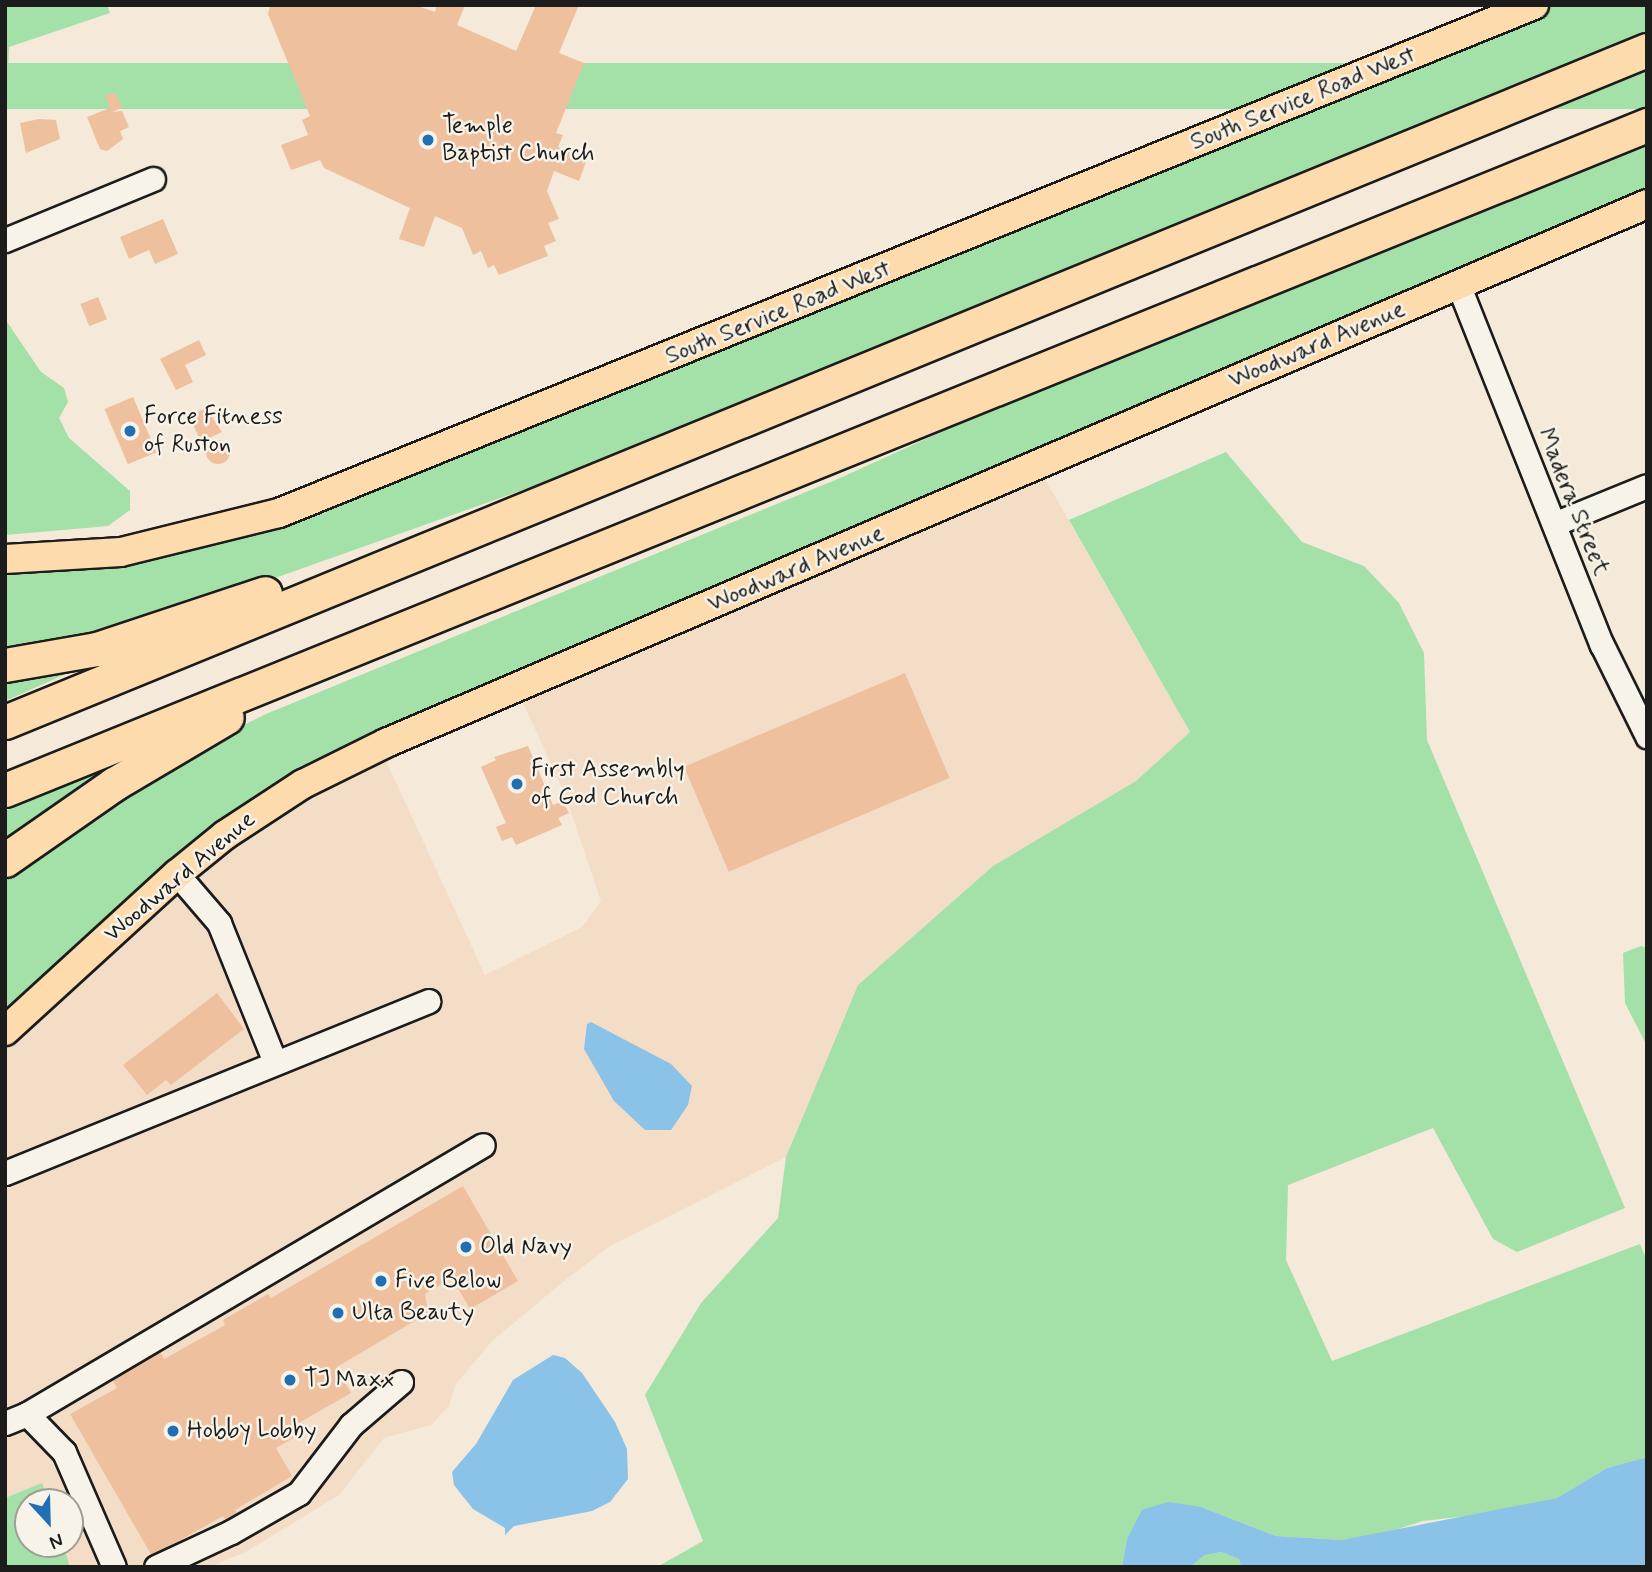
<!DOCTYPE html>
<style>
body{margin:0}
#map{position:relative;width:1652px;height:1572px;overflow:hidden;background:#f5e9d9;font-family:Mynerve,sans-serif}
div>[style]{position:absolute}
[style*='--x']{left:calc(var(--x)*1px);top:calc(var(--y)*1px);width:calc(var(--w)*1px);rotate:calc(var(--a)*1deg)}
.built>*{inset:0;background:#f3ddc7}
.green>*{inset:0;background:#a3e1a8;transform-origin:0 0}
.water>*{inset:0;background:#8ac2e8}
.building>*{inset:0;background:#eec09e;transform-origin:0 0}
.round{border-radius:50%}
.roads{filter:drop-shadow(2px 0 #1c1c1c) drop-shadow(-2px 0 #1c1c1c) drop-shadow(0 2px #1c1c1c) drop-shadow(0 -2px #1c1c1c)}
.minor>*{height:23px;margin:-11.5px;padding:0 11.5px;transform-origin:11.5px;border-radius:11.5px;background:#f7f3e8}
.major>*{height:28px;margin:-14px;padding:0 14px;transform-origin:14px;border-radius:14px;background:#fedbac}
.highway>*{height:33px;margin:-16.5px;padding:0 16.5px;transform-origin:16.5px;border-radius:16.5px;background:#fedbac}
.dots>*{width:19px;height:19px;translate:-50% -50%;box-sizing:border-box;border:4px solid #f7f3e8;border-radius:50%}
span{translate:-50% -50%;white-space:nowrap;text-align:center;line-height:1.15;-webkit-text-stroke:5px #f7f3e8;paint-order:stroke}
.street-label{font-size:24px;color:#1c1c1c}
.poi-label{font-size:24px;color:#1c1c1c}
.left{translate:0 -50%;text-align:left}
.frame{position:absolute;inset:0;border:7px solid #1c1c1c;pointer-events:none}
.north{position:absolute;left:14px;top:1488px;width:70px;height:70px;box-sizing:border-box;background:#f7f3e8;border:2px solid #9f9d96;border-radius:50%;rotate:158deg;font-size:19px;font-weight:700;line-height:28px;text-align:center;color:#1c1c1c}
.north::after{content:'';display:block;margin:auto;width:24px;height:32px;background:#1f6fb2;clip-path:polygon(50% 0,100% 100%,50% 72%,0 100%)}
</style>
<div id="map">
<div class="built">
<i style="clip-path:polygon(1041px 472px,1190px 732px,1136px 781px,993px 866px,858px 985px,786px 1157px,610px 1246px,564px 1281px,492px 1341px,456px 1384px,449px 1406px,431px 1425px,384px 1438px,339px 1495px,244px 1553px,209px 1567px,70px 1567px,63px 1544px,70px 1544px,70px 1502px,49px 1502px,42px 1483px,5px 1498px,5px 1042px,240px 834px,383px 754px,485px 975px,582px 927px,601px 901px,566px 797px,520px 696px)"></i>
</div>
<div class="green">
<i style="clip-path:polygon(5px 5px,107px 5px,110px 13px,9px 47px,8px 76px,19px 100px,5px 104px)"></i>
<i style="clip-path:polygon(1553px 5px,1647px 5px,1647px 33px,610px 459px,140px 626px,5px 652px,5px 568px,383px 480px)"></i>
<i style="left:1647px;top:63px;width:46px;height:1775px;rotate:90deg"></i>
<i style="clip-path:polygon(1647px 138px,1647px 191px,517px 671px,309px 766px,225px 818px,184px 851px,5px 1020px,5px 875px,217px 738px,266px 714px,840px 478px,1038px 388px)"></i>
<i style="clip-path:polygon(5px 319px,41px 372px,64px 388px,68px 402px,59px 418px,69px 438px,130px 491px,130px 510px,108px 526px,5px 535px)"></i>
<i style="clip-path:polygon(1226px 452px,1302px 542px,1364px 566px,1399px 603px,1424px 653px,1427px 740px,1625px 1208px,1517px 1252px,1493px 1239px,1433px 1128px,1288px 1185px,1286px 1260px,1332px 1361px,1640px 1244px,1647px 1261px,1647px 1457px,1607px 1468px,1557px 1498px,1485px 1514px,1423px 1521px,1376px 1536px,1342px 1540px,1276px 1536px,1201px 1507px,1127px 1539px,1122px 1567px,657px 1567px,703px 1541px,645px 1395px,701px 1303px,778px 1218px,786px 1157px,858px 985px,993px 866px,1136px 781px,1190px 732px,1069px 520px)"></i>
<i style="clip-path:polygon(93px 662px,5px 701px,5px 672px)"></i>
<i style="clip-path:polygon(145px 753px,5px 855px,5px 811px)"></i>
<i style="clip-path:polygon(1641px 946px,1647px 948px,1647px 1046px,1625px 1003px,1623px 953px)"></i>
<i style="clip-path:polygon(42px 1483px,49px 1502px,28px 1502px,28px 1544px,63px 1544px,70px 1567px,5px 1567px,5px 1498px)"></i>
<i style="clip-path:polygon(1221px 1552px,1239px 1559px,1241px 1567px,1190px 1567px,1205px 1555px)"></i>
</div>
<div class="water">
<i style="clip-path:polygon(591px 1022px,671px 1064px,692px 1086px,688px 1105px,671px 1130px,645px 1130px,614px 1101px,584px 1049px,587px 1024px)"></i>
<i style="clip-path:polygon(553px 1355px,565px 1358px,582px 1373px,615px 1422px,627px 1449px,628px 1479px,610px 1502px,592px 1511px,514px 1526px,505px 1535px,505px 1528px,473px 1509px,454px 1485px,452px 1472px,476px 1444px,513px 1380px)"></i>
<i style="clip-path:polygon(1647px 1457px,1647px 1567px,1241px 1567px,1239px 1559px,1221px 1552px,1205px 1555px,1190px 1567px,1122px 1567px,1127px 1539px,1142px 1510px,1168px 1502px,1201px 1507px,1276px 1536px,1342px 1540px,1557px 1498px,1607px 1468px)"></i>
</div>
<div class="building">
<i style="clip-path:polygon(270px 5px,415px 5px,435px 12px,437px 5px,465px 5px,457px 25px,516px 51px,536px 5px,578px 7px,559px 53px,584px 63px,556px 133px,563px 135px,558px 147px,587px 159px,579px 181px,554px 171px,547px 191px,559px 219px,548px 223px,556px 241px,544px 246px,548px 256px,499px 275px,494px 265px,488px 268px,481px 251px,473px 255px,462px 228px,435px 216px,424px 247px,399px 239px,410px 208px,324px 168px,320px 160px,291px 170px,281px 145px,308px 135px,302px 120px,310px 116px,268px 14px)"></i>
<i style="clip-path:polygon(115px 92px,122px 108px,112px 112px,122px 111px,129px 127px,120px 131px,123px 139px,107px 151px,100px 149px,87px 117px,110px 108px,105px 96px)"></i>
<i style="clip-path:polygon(39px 119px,56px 120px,60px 139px,26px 153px,20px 123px)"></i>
<i style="clip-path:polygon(163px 219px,178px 254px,155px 264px,149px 250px,129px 259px,120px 237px)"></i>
<i style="left:98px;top:297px;width:24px;height:19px;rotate:68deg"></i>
<i style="clip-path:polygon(199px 340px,206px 355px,185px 365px,193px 382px,176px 390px,160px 359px)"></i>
<i style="left:133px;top:397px;width:60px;height:31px;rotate:67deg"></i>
<i style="clip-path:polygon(206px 408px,222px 432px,201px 442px,189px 416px)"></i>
<i class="round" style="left:206px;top:440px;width:24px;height:24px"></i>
<i style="left:905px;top:673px;width:114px;height:240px;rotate:67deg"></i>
<i style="clip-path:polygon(528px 746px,553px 805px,563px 801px,569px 813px,558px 818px,562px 825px,516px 845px,512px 837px,502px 841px,496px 827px,506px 823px,481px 767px,496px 760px,494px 757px)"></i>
<i style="clip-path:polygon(217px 993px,244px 1029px,171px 1085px,166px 1080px,147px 1095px,123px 1065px)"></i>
<i style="clip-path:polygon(463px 1186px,518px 1281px,470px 1309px,452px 1278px,425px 1294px,428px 1313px,337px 1367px,351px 1393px,290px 1428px,295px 1437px,276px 1448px,292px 1476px,235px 1510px,240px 1519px,229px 1526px,223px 1516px,152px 1556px,70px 1414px,117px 1388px,112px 1379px,160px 1351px,164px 1359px,225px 1325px,223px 1320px,268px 1294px,271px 1298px)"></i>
</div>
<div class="roads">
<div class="minor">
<i style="--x:5;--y:240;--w:160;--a:-22.4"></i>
<i style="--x:1458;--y:284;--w:389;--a:68.3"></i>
<i style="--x:1602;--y:645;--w:102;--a:63.7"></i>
<i style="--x:1554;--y:524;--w:100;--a:-22.2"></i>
<i style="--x:177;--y:874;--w:65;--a:49.4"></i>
<i style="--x:219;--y:923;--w:148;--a:68.1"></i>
<i style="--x:5;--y:1173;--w:457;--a:-22.1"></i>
<i style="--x:27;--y:1414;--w:529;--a:-30.54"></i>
<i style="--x:5;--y:1423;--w:24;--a:-22"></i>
<i style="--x:27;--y:1414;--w:53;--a:45.8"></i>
<i style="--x:64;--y:1452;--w:125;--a:66.5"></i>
<i style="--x:156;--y:1567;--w:83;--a:-25"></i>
<i style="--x:231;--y:1532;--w:78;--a:-29.8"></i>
<i style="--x:299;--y:1493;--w:86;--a:-52.6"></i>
<i style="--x:351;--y:1425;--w:66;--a:-40.7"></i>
</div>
<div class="major">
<i style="--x:5;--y:559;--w:116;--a:-3.5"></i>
<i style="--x:121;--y:552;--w:163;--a:-13.9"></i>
<i style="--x:279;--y:513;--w:1354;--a:-22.04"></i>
<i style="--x:5;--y:1031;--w:233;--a:-42.4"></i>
<i style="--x:177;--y:874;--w:62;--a:-39.1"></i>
<i style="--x:225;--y:835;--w:93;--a:-33.2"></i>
<i style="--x:303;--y:784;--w:93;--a:-26.3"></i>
<i style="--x:386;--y:743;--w:1371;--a:-23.14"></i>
</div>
<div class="highway">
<i style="--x:5;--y:665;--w:93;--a:-9.9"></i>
<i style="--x:97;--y:649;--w:177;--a:-18.4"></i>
<i style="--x:5;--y:722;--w:1774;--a:-22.26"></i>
<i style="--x:5;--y:790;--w:1772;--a:-22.05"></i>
<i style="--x:5;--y:860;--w:133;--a:-34.9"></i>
<i style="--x:114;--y:784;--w:131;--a:-30.7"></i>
</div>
</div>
<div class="dots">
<i style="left:428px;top:140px;background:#1f6fb2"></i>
<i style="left:130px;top:431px;background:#1f6fb2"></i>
<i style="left:517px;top:784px;background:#1f6fb2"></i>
<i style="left:466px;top:1247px;background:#1f6fb2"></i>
<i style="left:381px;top:1281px;background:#1f6fb2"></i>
<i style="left:338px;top:1313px;background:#1f6fb2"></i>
<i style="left:290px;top:1380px;background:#1f6fb2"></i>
<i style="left:173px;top:1431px;background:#1f6fb2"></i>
</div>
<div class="street-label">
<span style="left:1303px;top:99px;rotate:-22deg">South Service Road West</span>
<span style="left:778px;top:313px;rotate:-22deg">South Service Road West</span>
<span style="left:1317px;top:345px;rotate:-23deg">Woodward Avenue</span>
<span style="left:1573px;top:502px;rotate:68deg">Madera Street</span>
<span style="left:796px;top:569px;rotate:-23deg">Woodward Avenue</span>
<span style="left:180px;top:877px;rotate:-40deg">Woodward Avenue</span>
</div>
<div class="poi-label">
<span class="left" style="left:442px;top:140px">Temple<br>Baptist Church</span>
<span class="left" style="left:144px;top:431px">Force Fitness<br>of Ruston</span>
<span class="left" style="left:531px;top:784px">First Assembly<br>of God Church</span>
<span class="left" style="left:480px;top:1247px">Old Navy</span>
<span class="left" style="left:395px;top:1281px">Five Below</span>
<span class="left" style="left:352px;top:1313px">Ulta Beauty</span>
<span class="left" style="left:304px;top:1380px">TJ Maxx</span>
<span class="left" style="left:187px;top:1431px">Hobby Lobby</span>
</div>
<div class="frame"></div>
<div class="north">N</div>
</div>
